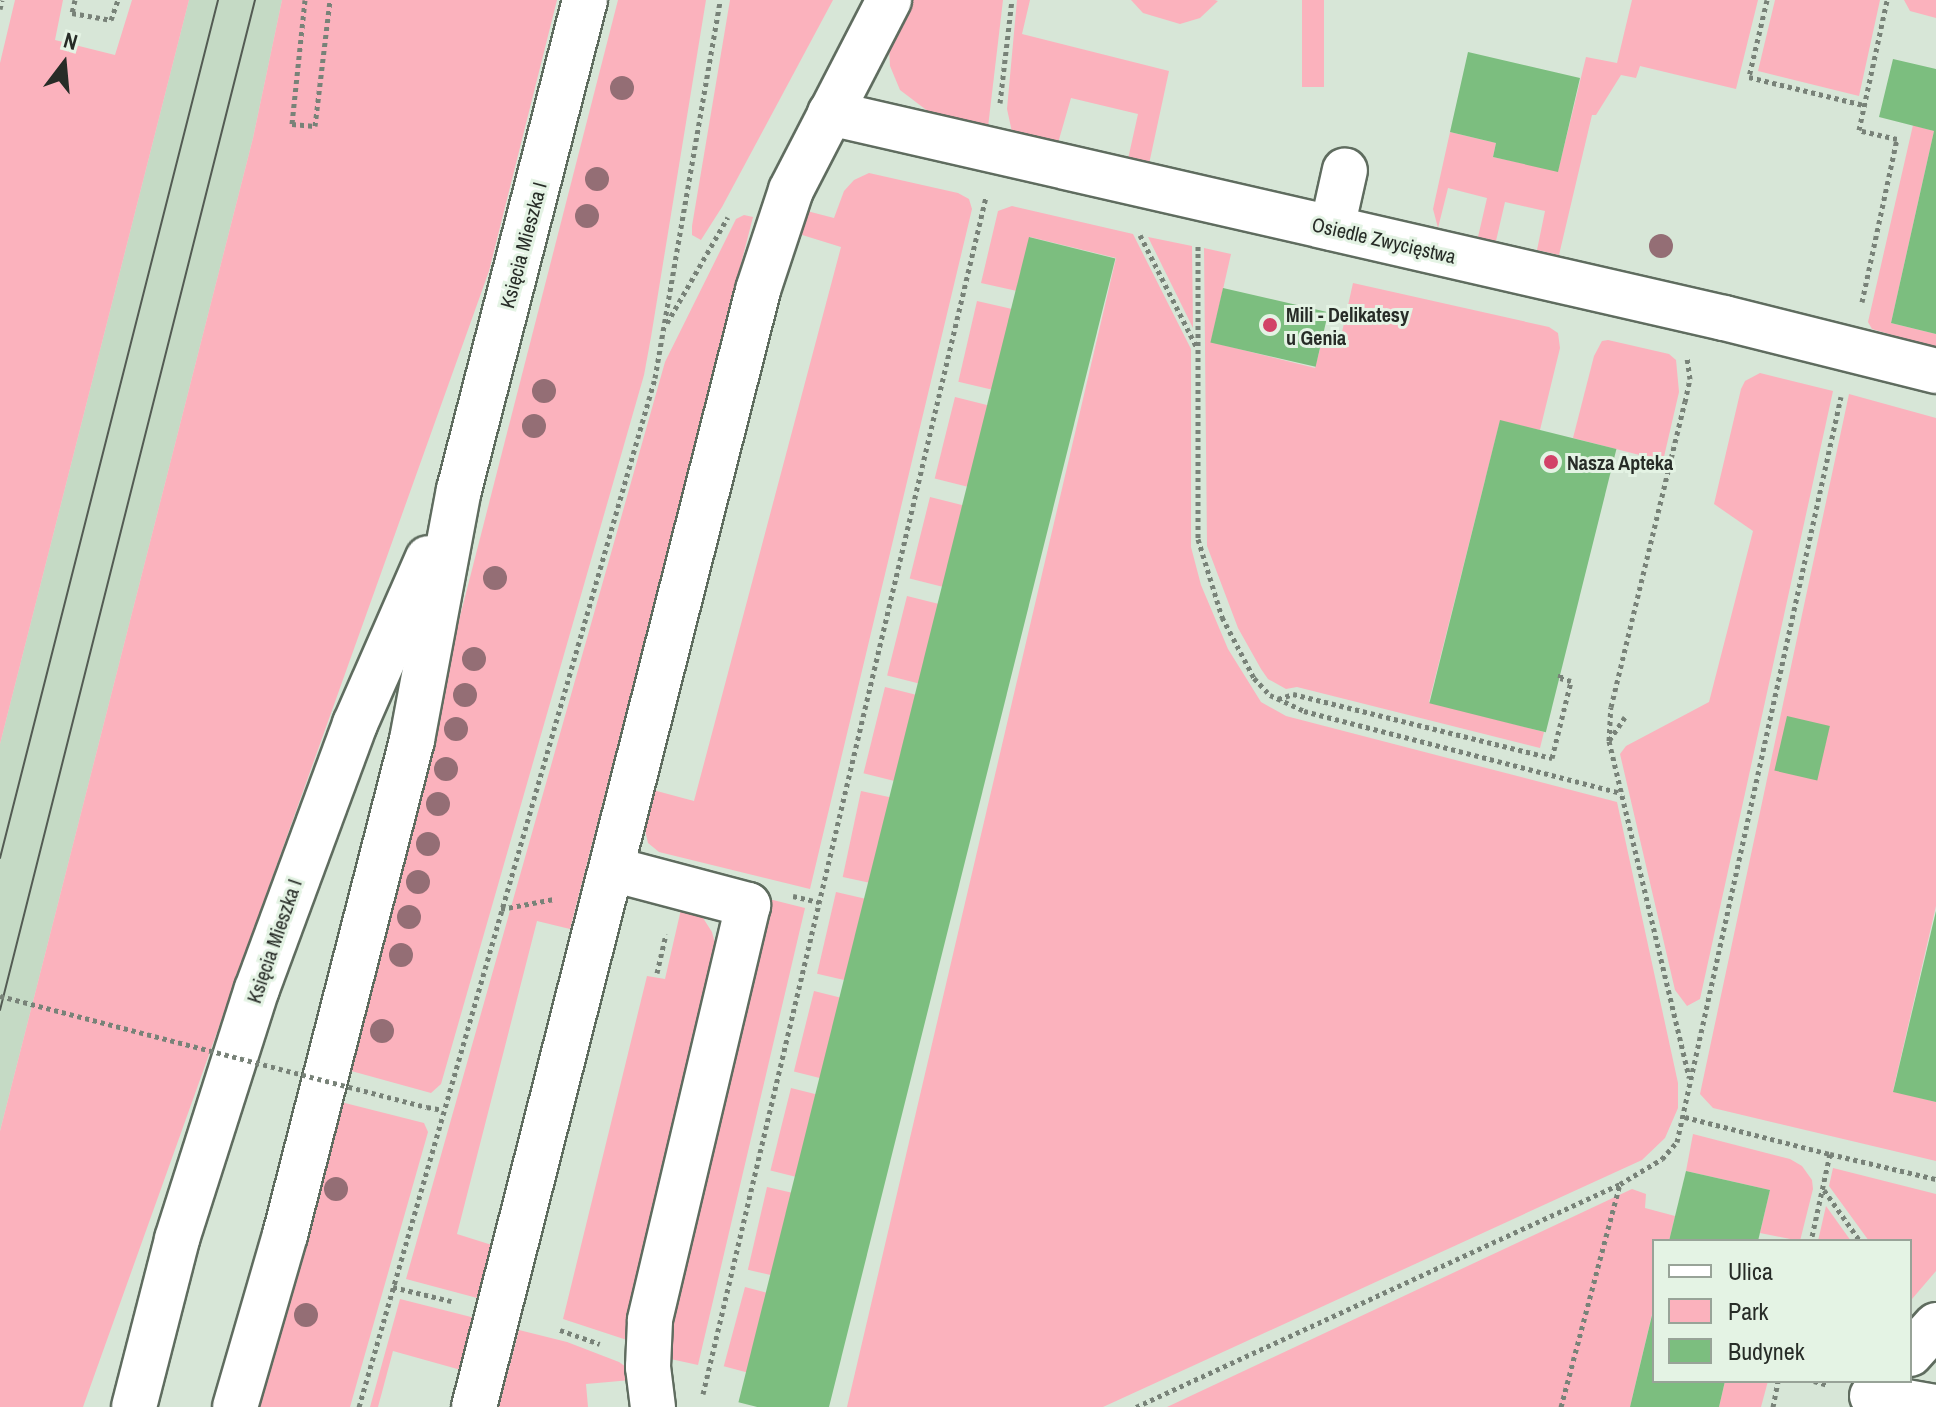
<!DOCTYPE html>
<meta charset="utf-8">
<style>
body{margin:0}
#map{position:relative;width:1936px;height:1407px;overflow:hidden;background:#d7e6d7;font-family:"Archivo Narrow",sans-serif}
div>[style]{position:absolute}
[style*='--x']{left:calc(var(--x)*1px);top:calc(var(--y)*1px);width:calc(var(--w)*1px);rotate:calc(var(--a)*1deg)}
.built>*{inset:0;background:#c5dac5}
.green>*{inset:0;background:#fbb2bd;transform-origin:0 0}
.building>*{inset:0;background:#7cbe7f;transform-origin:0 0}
.path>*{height:5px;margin-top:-2.5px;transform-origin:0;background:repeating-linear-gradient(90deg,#788278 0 4px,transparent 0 8px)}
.roads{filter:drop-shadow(2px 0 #5f6c5f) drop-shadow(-2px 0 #5f6c5f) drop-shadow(0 2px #5f6c5f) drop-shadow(0 -2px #5f6c5f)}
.minor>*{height:44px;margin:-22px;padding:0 22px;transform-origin:22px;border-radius:22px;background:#fff}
.tram>*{height:2px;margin:-1px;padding:0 1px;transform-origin:1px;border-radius:1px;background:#535b53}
.path-bridge>*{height:5px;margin-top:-2.5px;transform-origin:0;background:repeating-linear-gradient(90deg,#788278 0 4px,transparent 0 8px)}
.trees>*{width:24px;height:24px;margin:-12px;border-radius:50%;background:#946e75}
.dots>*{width:22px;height:22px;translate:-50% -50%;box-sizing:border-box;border:4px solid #e4f3e4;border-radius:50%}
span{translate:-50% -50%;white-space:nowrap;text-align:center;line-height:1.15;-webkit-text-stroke:6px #e4f3e4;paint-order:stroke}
.street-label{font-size:20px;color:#272c27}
.poi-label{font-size:20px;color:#272c27;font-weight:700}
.left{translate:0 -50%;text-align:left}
.legend{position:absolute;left:1652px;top:1239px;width:260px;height:144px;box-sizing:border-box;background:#e4f3e4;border:2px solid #98a398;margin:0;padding:10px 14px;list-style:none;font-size:24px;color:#272c27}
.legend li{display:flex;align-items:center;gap:16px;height:40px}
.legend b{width:40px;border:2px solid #98a398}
.north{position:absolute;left:24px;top:24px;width:80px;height:80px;-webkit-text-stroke:6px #e4f3e4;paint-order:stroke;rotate:16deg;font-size:22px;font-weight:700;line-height:32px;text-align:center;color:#272c27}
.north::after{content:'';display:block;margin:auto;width:28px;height:36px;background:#272c27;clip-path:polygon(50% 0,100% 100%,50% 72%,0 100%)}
</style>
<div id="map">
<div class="built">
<i style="clip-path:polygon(189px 0,282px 0,253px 138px,0 1131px,0 744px)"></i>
</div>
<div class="green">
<i style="clip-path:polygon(15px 0,63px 0,55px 40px,115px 55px,132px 0,189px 0,0 744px,0 63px)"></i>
<i style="clip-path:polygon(282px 0,557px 0,489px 271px,83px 1407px,0 1407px,0 1131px,253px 138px)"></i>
<i style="clip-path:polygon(618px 0,706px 0,651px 337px,644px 375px,441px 1084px,431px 1093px,344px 1069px)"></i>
<i style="clip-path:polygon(730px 0,833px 0,722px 207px,701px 240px,692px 235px,692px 226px)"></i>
<i style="clip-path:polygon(911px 0,1003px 0,988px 127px,929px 112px,900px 90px,890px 66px,889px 47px)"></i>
<i style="clip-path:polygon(1017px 0,1030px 0,1022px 34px,1169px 71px,1149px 164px,1128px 159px,1138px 114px,1071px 98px,1058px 143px,1012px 132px,1007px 109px)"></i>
<i style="clip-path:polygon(1131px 0,1215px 0,1218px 1px,1200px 18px,1180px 24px,1143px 13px)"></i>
<i style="left:1302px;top:0;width:22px;height:87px"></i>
<i style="clip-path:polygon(1632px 0,1758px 0,1736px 89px,1640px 66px,1636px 78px,1621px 75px,1596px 115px,1592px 115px,1559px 255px,1537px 250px,1545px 211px,1505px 202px,1496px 241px,1478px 237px,1487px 198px,1448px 188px,1438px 228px,1433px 209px,1450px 132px,1496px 143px,1493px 157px,1558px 171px,1586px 57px,1617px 63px)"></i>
<i style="clip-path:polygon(1775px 0,1880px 0,1859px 96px,1758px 71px)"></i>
<i style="clip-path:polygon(1904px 0,1936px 0,1936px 18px,1910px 11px)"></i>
<i style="clip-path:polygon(1913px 125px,1934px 131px,1891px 323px,1936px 334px,1936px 348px,1872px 329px,1868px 322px)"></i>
<i style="clip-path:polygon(869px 173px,958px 193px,969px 199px,972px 209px,810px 889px,659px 852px,648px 843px,644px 826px,653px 790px,694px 801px,841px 247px,799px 234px,807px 211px,834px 218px,844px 191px,854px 180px)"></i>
<i style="clip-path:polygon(1012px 206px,1133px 234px,1191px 349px,1191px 547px,1201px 585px,1228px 649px,1261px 702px,1286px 716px,1617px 802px,1678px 1083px,1678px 1108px,1665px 1138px,1642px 1160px,1103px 1407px,847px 1407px,1116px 258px,1030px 237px,1017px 291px,981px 283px,998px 211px)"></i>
<i style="clip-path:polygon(744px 215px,753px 217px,570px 929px,537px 921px,457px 1234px,495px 1246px,481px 1299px,406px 1279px,665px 362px,736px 219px)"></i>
<i style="clip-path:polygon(1148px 237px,1192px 246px,1193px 328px)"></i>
<i style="clip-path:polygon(1204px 248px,1231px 254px,1211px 342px,1315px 368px,1323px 337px,1340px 341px,1353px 283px,1549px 327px,1558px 333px,1560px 348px,1540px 430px,1500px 421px,1429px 702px,1544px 732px,1540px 748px,1297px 687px,1286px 689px,1268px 679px,1261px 669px,1238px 628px,1207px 546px)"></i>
<i style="left:977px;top:301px;width:36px;height:83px;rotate:13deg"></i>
<i style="clip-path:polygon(1608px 340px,1669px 354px,1676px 360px,1679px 392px,1663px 461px,1573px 438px,1594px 356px,1602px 341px)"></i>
<i style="clip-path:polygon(1760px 373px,1833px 391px,1700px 999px,1687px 1006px,1675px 990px,1620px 754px,1626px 746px,1709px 702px,1753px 531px,1714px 504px,1741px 389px,1745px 381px)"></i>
<i style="clip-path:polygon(1849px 394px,1936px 418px,1936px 906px,1893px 1091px,1936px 1102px,1936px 1161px,1713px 1108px,1700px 1094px)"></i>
<i style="left:955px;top:397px;width:36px;height:84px;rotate:14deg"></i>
<i style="left:930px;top:497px;width:38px;height:84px;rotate:14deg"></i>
<i style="left:907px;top:596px;width:37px;height:82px;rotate:14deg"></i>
<i style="left:885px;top:687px;width:38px;height:89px;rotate:14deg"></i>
<i style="left:861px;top:791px;width:38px;height:88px;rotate:12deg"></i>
<i style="left:836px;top:892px;width:39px;height:84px;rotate:13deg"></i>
<i style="clip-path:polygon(765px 898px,805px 908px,698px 1365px,666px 1358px,664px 1348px)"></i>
<i style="clip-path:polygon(682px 905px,703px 918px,712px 932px,717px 951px,633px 1342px,563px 1319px,647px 976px,665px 979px)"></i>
<i style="left:814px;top:991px;width:38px;height:83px;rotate:14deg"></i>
<i style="left:791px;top:1088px;width:38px;height:85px;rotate:14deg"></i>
<i style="clip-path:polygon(337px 1101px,424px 1123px,428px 1132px,350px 1407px,258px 1407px)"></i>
<i style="clip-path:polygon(1693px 1134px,1790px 1159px,1802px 1166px,1812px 1180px,1813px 1189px,1800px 1241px,1760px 1233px,1770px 1190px,1686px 1171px)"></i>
<i style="clip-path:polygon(1833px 1168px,1936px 1194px,1936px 1271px,1912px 1299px,1910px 1241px,1869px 1241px,1829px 1186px)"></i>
<i style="left:767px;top:1187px;width:39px;height:85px;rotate:13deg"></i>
<i style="clip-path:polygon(1632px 1189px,1646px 1194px,1645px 1208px,1675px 1216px,1669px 1241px,1654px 1241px,1654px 1306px,1630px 1407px,1167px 1407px)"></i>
<i style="clip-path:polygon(1826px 1206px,1851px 1241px,1818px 1241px)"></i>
<i style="left:745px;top:1287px;width:38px;height:82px;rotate:15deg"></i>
<i style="clip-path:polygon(400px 1299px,475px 1318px,461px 1370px,393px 1351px,378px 1407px,370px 1407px)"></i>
<i style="clip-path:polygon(519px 1330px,567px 1342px,619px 1362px,629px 1369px,631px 1380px,586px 1384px,588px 1407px,499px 1407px)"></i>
<i style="clip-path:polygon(1725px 1381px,1768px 1381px,1761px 1407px,1719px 1407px)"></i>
</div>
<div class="building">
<i style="clip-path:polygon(1468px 52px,1580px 78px,1558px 172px,1493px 157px,1496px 143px,1450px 132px)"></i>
<i style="clip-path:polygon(1893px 59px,1936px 69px,1936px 334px,1891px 323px,1934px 131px,1879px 117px)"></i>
<i style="left:1029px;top:237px;width:89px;height:1201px;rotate:14deg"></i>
<i style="left:1223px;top:288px;width:108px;height:56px;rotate:13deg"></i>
<i style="left:1500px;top:420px;width:120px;height:292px;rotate:14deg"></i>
<i style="left:1787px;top:716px;width:44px;height:56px;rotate:13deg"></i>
<i style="clip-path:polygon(1936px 911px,1936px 1102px,1893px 1092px)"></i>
<i style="clip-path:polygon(1686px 1171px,1770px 1190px,1758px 1241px,1669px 1241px)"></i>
<i style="clip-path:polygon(1653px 1311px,1654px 1381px,1725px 1381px,1719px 1407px,1630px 1407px)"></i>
</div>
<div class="path">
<i style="--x:75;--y:0;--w:13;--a:103"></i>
<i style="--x:72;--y:13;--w:40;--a:10"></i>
<i style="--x:111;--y:20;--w:21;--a:-71"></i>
<i style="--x:305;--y:0;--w:125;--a:96"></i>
<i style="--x:292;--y:124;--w:23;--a:5"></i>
<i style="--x:315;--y:126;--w:127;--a:-83.2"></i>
<i style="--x:1767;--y:0;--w:79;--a:103.2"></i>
<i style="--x:1749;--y:77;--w:118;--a:13.7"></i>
<i style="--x:0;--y:9;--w:9;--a:-77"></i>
<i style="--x:1000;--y:103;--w:104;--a:-83.4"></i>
<i style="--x:1140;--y:235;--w:127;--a:63.2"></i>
<i style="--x:1198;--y:246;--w:293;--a:90"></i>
<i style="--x:1198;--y:539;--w:82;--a:72.9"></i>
<i style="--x:1222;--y:617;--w:69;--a:62.3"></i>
<i style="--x:1254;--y:678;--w:23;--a:47"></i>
<i style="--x:1270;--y:695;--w:38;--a:25"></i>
<i style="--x:1304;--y:711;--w:328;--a:14.5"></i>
<i style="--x:1862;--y:302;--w:167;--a:-77.9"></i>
<i style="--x:1897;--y:139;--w:39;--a:-167"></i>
<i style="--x:1859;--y:130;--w:133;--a:-77.8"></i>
<i style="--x:667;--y:323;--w:122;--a:-60.1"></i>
<i style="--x:1278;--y:699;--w:16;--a:-18"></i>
<i style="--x:1293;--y:694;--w:267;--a:13.9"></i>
<i style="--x:1552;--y:758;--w:79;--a:-76.1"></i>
<i style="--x:1571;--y:681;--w:11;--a:-165"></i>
<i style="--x:1560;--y:678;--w:5;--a:-79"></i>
<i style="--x:1625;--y:717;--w:29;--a:124"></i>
<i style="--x:1609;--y:741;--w:346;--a:76.6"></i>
<i style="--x:1609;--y:741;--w:34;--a:-87"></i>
<i style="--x:1611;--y:707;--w:314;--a:-76.4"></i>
<i style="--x:1685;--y:402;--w:24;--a:-78"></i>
<i style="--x:1690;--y:379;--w:21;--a:-98"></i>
<i style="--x:793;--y:896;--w:27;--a:13"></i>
<i style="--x:501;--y:909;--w:54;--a:-10.7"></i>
<i style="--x:657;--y:973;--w:40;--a:-77"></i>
<i style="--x:427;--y:1107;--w:16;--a:11"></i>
<i style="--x:1685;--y:1117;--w:150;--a:14.3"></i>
<i style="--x:1830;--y:1154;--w:89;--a:102.3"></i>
<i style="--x:1830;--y:1154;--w:109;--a:13.3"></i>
<i style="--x:1824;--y:1190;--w:62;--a:54.8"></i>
<i style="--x:393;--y:1287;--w:60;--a:13.6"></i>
<i style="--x:560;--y:1330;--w:42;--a:19.3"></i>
<i style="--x:1814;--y:1381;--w:15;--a:16"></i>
<i style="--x:703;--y:1394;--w:1230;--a:-76.7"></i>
<i style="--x:359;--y:1407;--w:1071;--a:-73.95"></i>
<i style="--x:655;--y:378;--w:384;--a:-80.2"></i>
<i style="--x:1136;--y:1407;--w:533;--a:-24.74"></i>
<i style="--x:1620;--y:1184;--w:49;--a:-30.8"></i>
<i style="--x:1662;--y:1159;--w:23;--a:-49"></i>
<i style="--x:1677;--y:1142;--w:763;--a:-77.59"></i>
<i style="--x:1561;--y:1407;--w:231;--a:-75.2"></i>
<i style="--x:1773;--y:1407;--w:26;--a:-79"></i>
</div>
<div class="roads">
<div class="minor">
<i style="--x:830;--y:113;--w:917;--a:12.92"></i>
<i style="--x:1724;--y:318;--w:219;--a:14"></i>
<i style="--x:1332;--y:228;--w:59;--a:-77.4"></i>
<i style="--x:612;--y:869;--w:141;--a:14.8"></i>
<i style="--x:748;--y:905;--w:427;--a:103.3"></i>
<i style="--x:650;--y:1321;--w:46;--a:92.5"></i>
<i style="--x:648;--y:1367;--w:40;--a:82.9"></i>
<i style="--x:1910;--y:1354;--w:39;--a:-48"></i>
<i style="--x:1872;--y:1396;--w:65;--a:9.8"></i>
<i style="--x:134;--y:1407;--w:173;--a:-75.6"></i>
<i style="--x:177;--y:1239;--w:262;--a:-72.3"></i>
<i style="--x:257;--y:989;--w:283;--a:-69.7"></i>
<i style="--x:355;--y:724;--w:181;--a:-66.3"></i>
<i style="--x:235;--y:1407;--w:179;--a:-73.8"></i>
<i style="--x:285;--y:1235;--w:511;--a:-75.61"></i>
<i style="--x:412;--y:740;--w:254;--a:-79.4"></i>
<i style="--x:459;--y:490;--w:506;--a:-75.58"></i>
<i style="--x:474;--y:1407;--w:1153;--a:-75.73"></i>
<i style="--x:758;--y:290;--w:105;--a:-71.7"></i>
<i style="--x:791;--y:190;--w:214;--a:-62.7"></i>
</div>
</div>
<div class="tram">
<i style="--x:0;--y:858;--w:885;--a:-75.74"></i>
<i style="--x:0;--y:1010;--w:1042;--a:-75.83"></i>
</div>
<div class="path-bridge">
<i style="--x:0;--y:996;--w:441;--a:14.6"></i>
</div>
<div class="trees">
<i style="left:622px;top:88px"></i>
<i style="left:597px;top:179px"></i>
<i style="left:587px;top:216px"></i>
<i style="left:1661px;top:246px"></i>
<i style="left:544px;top:391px"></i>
<i style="left:534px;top:426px"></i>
<i style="left:495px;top:578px"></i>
<i style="left:474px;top:659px"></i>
<i style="left:465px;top:695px"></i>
<i style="left:456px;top:729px"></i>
<i style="left:446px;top:769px"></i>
<i style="left:438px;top:804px"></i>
<i style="left:428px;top:844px"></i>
<i style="left:418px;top:882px"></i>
<i style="left:409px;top:917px"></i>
<i style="left:401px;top:955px"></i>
<i style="left:382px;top:1031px"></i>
<i style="left:336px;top:1189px"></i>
<i style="left:306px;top:1315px"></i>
</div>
<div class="dots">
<i style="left:1270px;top:325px;background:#d24368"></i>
<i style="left:1551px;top:462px;background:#d24368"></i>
</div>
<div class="street-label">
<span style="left:1384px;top:240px;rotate:13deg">Osiedle Zwycięstwa</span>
<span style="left:523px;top:245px;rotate:-75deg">Księcia Mieszka I</span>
<span style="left:274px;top:941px;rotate:-71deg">Księcia Mieszka I</span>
</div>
<div class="poi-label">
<span class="left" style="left:1286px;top:326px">Mili - Delikatesy<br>u Genia</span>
<span class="left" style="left:1567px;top:462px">Nasza Apteka</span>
</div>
<ul class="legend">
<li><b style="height:10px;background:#fff"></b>Ulica</li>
<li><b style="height:22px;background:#fbb2bd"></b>Park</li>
<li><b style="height:22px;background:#7cbe7f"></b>Budynek</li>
</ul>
<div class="north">N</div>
</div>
